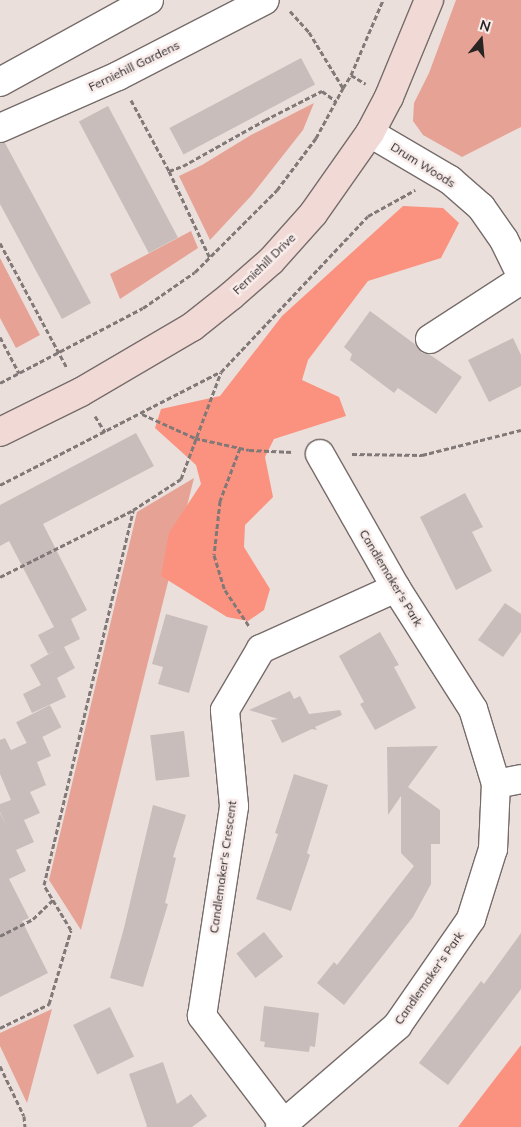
<!DOCTYPE html>
<style>
body{margin:0}
#map{position:relative;width:521px;height:1127px;overflow:hidden;background:#ebdfdc;font-family:Mulish,sans-serif}
div>[style]{position:absolute}
[style*='--x']{left:calc(var(--x)*1px);top:calc(var(--y)*1px);width:calc(var(--w)*1px);rotate:calc(var(--a)*1deg)}
.green>*{inset:0;background:#e6a295}
.forest>*{inset:0;background:#fa927f}
.building>*{inset:0;background:#c8bdba;transform-origin:0 0}
.path>*{height:3px;margin-top:-1.5px;transform-origin:0;background:repeating-linear-gradient(90deg,#817978 0 5px,transparent 0 7.5px)}
.roads{filter:drop-shadow(1px 0 #766c6a) drop-shadow(-1px 0 #766c6a) drop-shadow(0 1px #766c6a) drop-shadow(0 -1px #766c6a)}
.street>*{height:28px;margin:-14px;padding:0 14px;transform-origin:14px;border-radius:14px;background:#fff}
.secondary>*{height:28px;margin:-14px;padding:0 14px;transform-origin:14px;border-radius:14px;background:#f1dad6}
span{translate:-50% -50%;white-space:nowrap;text-align:center;line-height:1.15;-webkit-text-stroke:5px #f8ecea;paint-order:stroke}
.street-label{font-size:12px;color:#292524}
.north{position:absolute;left:456px;top:15px;width:50px;height:50px;-webkit-text-stroke:4px #f8ecea;paint-order:stroke;rotate:17deg;font-size:14px;font-weight:700;line-height:20px;text-align:center;color:#292524}
.north::after{content:'';display:block;margin:auto;width:18px;height:22px;background:#292524;clip-path:polygon(50% 0,100% 100%,50% 72%,0 100%)}
</style>
<div id="map">
<div class="green">
<i style="clip-path:polygon(456px 0,521px 0,521px 127px,462px 157px,423px 135px,413px 121px,414px 103px,429px 73px)"></i>
<i style="clip-path:polygon(314px 103px,303px 130px,251px 196px,210px 240px,179px 176px,202px 165px,251px 135px)"></i>
<i style="clip-path:polygon(191px 231px,198px 248px,120px 299px,110px 274px)"></i>
<i style="clip-path:polygon(0 258px,40px 335px,16px 348px,0 318px)"></i>
<i style="clip-path:polygon(194px 478px,81px 930px,49px 880px,137px 512px)"></i>
<i style="clip-path:polygon(52px 1009px,27px 1103px,0 1046px,0 1033px)"></i>
</div>
<div class="forest">
<i style="clip-path:polygon(403px 206px,443px 208px,459px 223px,441px 258px,368px 281px,308px 360px,302px 380px,339px 397px,346px 416px,274px 439px,265px 457px,273px 497px,245px 525px,244px 547px,270px 589px,264px 610px,248px 621px,227px 617px,161px 576px,169px 533px,201px 484px,196px 465px,155px 428px,161px 409px,220px 396px,282px 316px)"></i>
<i style="clip-path:polygon(521px 1045px,521px 1127px,458px 1127px)"></i>
</div>
<div class="building">
<i style="left:301px;top:58px;width:30px;height:149px;rotate:62deg"></i>
<i style="left:108px;top:106px;width:149px;height:33px;rotate:62deg"></i>
<i style="clip-path:polygon(0 143px,5px 143px,91px 303px,62px 319px,0 204px)"></i>
<i style="clip-path:polygon(370px 311px,416px 345px,422px 353px,429px 354px,462px 377px,436px 414px,398px 388px,394px 393px,350px 360px,352px 354px,344px 347px)"></i>
<i style="clip-path:polygon(513px 338px,521px 355px,521px 386px,489px 402px,468px 360px)"></i>
<i style="clip-path:polygon(136px 433px,154px 466px,43px 524px,87px 610px,71px 619px,80px 639px,64px 647px,75px 668px,57px 678px,66px 697px,32px 713px,23px 694px,41px 685px,30px 665px,54px 651px,48px 654px,38px 635px,54px 627px,9px 541px,0 546px,0 505px)"></i>
<i style="clip-path:polygon(465px 493px,483px 527px,472px 532px,492px 571px,456px 590px,420px 517px)"></i>
<i style="clip-path:polygon(505px 603px,521px 614px,521px 632px,503px 657px,478px 640px)"></i>
<i style="clip-path:polygon(166px 614px,208px 626px,189px 693px,158px 684px,163px 667px,152px 664px)"></i>
<i style="clip-path:polygon(380px 632px,399px 665px,394px 667px,416px 708px,375px 730px,360px 704px,364px 702px,339px 656px)"></i>
<i style="clip-path:polygon(290px 691px,294px 699px,300px 696px,309px 714px,340px 710px,342px 715px,315px 727px,317px 730px,312px 729px,282px 743px,271px 720px,278px 719px,249px 710px)"></i>
<i style="left:50px;top:705px;width:25px;height:38px;rotate:63deg"></i>
<i style="left:184px;top:731px;width:46px;height:34px;rotate:83deg"></i>
<i style="clip-path:polygon(42px 736px,51px 756px,37px 762px,46px 785px,30px 792px,40px 813px,24px 820px,34px 842px,16px 850px,26px 871px,9px 879px,29px 918px,22px 921px,48px 973px,0 997px,0 813px,7px 827px,0 812px,0 804px,11px 800px,0 774px,0 740px,5px 738px,11px 750px)"></i>
<i style="clip-path:polygon(438px 746px,408px 787px,440px 810px,440px 844px,431px 844px,431px 884px,413px 917px,344px 1005px,317px 983px,334px 962px,337px 965px,414px 866px,401px 853px,401px 796px,388px 815px,387px 747px)"></i>
<i style="clip-path:polygon(294px 774px,328px 785px,307px 853px,310px 855px,291px 911px,256px 899px,278px 834px,275px 833px)"></i>
<i style="clip-path:polygon(153px 805px,186px 815px,173px 857px,176px 858px,165px 903px,168px 904px,143px 987px,110px 978px,124px 928px)"></i>
<i style="left:264px;top:932px;width:31px;height:35px;rotate:52deg"></i>
<i style="clip-path:polygon(521px 933px,521px 989px,448px 1085px,419px 1063px,481px 981px,484px 984px)"></i>
<i style="clip-path:polygon(264px 1006px,319px 1013px,315px 1047px,310px 1046px,309px 1052px,264px 1047px,265px 1042px,260px 1041px)"></i>
<i style="left:110px;top:1007px;width:55px;height:41px;rotate:64deg"></i>
<i style="clip-path:polygon(163px 1062px,177px 1104px,191px 1094px,207px 1116px,192px 1127px,146px 1127px,147px 1126px,129px 1074px)"></i>
</div>
<div class="path">
<i style="--x:290;--y:11;--w:28;--a:48"></i>
<i style="--x:309;--y:32;--w:66;--a:58.7"></i>
<i style="--x:343;--y:88;--w:15;--a:-58"></i>
<i style="--x:351;--y:75;--w:17;--a:31"></i>
<i style="--x:351;--y:75;--w:82;--a:-66.9"></i>
<i style="--x:131;--y:100;--w:81;--a:61.8"></i>
<i style="--x:169;--y:171;--w:96;--a:64.8"></i>
<i style="--x:169;--y:171;--w:15;--a:-20"></i>
<i style="--x:183;--y:166;--w:94;--a:-29.3"></i>
<i style="--x:265;--y:120;--w:64;--a:-27"></i>
<i style="--x:322;--y:91;--w:17;--a:36"></i>
<i style="--x:0;--y:243;--w:142;--a:61.8"></i>
<i style="--x:0;--y:337;--w:41;--a:62.2"></i>
<i style="--x:0;--y:383;--w:161;--a:-27.7"></i>
<i style="--x:143;--y:308;--w:63;--a:-34.7"></i>
<i style="--x:195;--y:272;--w:116;--a:-45"></i>
<i style="--x:277;--y:190;--w:65;--a:-53.1"></i>
<i style="--x:316;--y:138;--w:57;--a:-61.6"></i>
<i style="--x:142;--y:414;--w:58;--a:24.4"></i>
<i style="--x:195;--y:438;--w:55;--a:12.5"></i>
<i style="--x:249;--y:450;--w:44;--a:2.6"></i>
<i style="--x:95;--y:416;--w:19;--a:58"></i>
<i style="--x:240;--y:448;--w:57;--a:110.7"></i>
<i style="--x:220;--y:501;--w:54;--a:96.3"></i>
<i style="--x:214;--y:555;--w:37;--a:73"></i>
<i style="--x:225;--y:590;--w:43;--a:56.3"></i>
<i style="--x:352;--y:454;--w:70;--a:0.8"></i>
<i style="--x:422;--y:455;--w:102;--a:-14.2"></i>
<i style="--x:0;--y:485;--w:247;--a:-27.2"></i>
<i style="--x:0;--y:577;--w:149;--a:-26.7"></i>
<i style="--x:133;--y:510;--w:57;--a:-32.9"></i>
<i style="--x:181;--y:479;--w:114;--a:-69.5"></i>
<i style="--x:221;--y:372;--w:214;--a:-46.7"></i>
<i style="--x:368;--y:216;--w:54;--a:-29"></i>
<i style="--x:0;--y:936;--w:37;--a:-27"></i>
<i style="--x:33;--y:919;--w:28;--a:-44"></i>
<i style="--x:0;--y:1028;--w:55;--a:-26.1"></i>
<i style="--x:49;--y:1004;--w:77;--a:-73.4"></i>
<i style="--x:71;--y:930;--w:52;--a:-121"></i>
<i style="--x:44;--y:885;--w:385;--a:-76.6"></i>
<i style="--x:0;--y:1066;--w:55;--a:64.4"></i>
<i style="--x:24;--y:1116;--w:11;--a:85"></i>
</div>
<div class="roads">
<div class="street">
<i style="--x:0;--y:82;--w:170;--a:-28.8"></i>
<i style="--x:0;--y:128;--w:129;--a:-23.8"></i>
<i style="--x:118;--y:76;--w:165;--a:-27.3"></i>
<i style="--x:370;--y:133;--w:93;--a:30.4"></i>
<i style="--x:450;--y:180;--w:41;--a:41.1"></i>
<i style="--x:481;--y:207;--w:40;--a:55.1"></i>
<i style="--x:504;--y:240;--w:39;--a:64"></i>
<i style="--x:430;--y:339;--w:108;--a:-33"></i>
<i style="--x:496;--y:784;--w:25;--a:-11"></i>
<i style="--x:284;--y:1124;--w:136;--a:-127.2"></i>
<i style="--x:202;--y:1016;--w:212;--a:-81.3"></i>
<i style="--x:234;--y:806;--w:96;--a:-95.4"></i>
<i style="--x:225;--y:710;--w:71;--a:-59.5"></i>
<i style="--x:261;--y:649;--w:148;--a:-24.3"></i>
<i style="--x:280;--y:1127;--w:155;--a:-40.8"></i>
<i style="--x:397;--y:1026;--w:130;--a:-55.3"></i>
<i style="--x:471;--y:919;--w:73;--a:-72.6"></i>
<i style="--x:493;--y:849;--w:65;--a:-87.4"></i>
<i style="--x:496;--y:784;--w:78;--a:-107"></i>
<i style="--x:473;--y:709;--w:143;--a:-122.5"></i>
<i style="--x:396;--y:588;--w:154;--a:-119.6"></i>
</div>
<div class="secondary">
<i style="--x:0;--y:432;--w:90;--a:-26.3"></i>
<i style="--x:81;--y:392;--w:129;--a:-30.4"></i>
<i style="--x:192;--y:327;--w:50;--a:-38.5"></i>
<i style="--x:231;--y:296;--w:53;--a:-41.2"></i>
<i style="--x:271;--y:261;--w:63;--a:-48.2"></i>
<i style="--x:313;--y:214;--w:99;--a:-54.9"></i>
<i style="--x:370;--y:133;--w:41;--a:-62.2"></i>
<i style="--x:389;--y:97;--w:105;--a:-67.6"></i>
</div>
</div>
<div class="street-label">
<span style="left:134px;top:66px;rotate:-26deg">Ferniehill Gardens</span>
<span style="left:423px;top:165px;rotate:32deg">Drum Woods</span>
<span style="left:264px;top:264px;rotate:-44deg">Ferniehill Drive</span>
<span style="left:391px;top:578px;rotate:59deg">Candlemaker's Park</span>
<span style="left:223px;top:867px;rotate:-82deg">Candlemaker's Crescent</span>
<span style="left:429px;top:978px;rotate:-55deg">Candlemaker's Park</span>
</div>
<div class="north">N</div>
</div>
